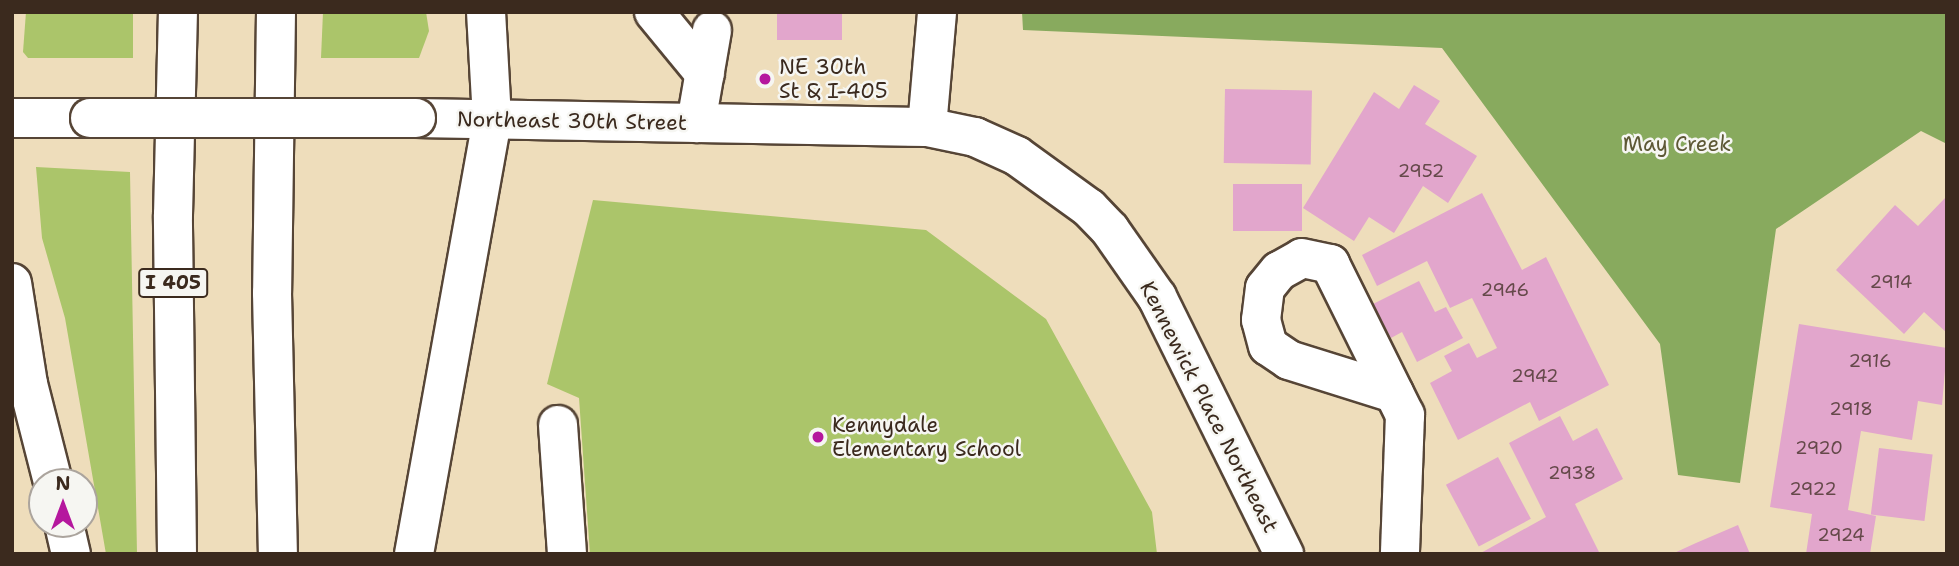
<!DOCTYPE html>
<style>
body{margin:0}
#map{position:relative;width:1959px;height:566px;overflow:hidden;background:#edb;font-family:"Shantell Sans",sans-serif}
div>[style]{position:absolute}
[style*='--x']{left:calc(var(--x)*1px);top:calc(var(--y)*1px);width:calc(var(--w)*1px);rotate:calc(var(--a)*1deg)}
.green>*{inset:0;background:#abc56a}
.forest>*{inset:0;background:#88aa5e}
.building>*{inset:0;background:#e2a6cc;transform-origin:0 0}
.roads{filter:drop-shadow(2px 0 #564536) drop-shadow(-2px 0 #564536) drop-shadow(0 2px #564536) drop-shadow(0 -2px #564536)}
.minor>*{height:38px;margin:-19px;padding:0 19px;transform-origin:19px;border-radius:19px;background:#fff}
.highway>*{height:38px;margin:-19px;padding:0 19px;transform-origin:19px;border-radius:19px;background:#fff}
.bridges{filter:drop-shadow(2px 0 #564536) drop-shadow(-2px 0 #564536) drop-shadow(0 2px #564536) drop-shadow(0 -2px #564536)}
.minor-bridge>*{height:38px;margin:-19px;padding:0 19px;transform-origin:19px;border-radius:19px;background:#fff}
.dots>*{width:19px;height:19px;translate:-50% -50%;box-sizing:border-box;border:4px solid #f6f6f2;border-radius:50%}
span{translate:-50% -50%;white-space:nowrap;text-align:center;line-height:1.15;-webkit-text-stroke:5px #f6f6f2;paint-order:stroke}
.number-label{font-size:18px;color:#65494a}
.number-label span{-webkit-text-stroke-width:0}
.shield-label span{padding:2px 5px;background:#f6f6f2;border:2px solid;border-radius:5px;-webkit-text-stroke-width:0}
.shield-label{font-size:19px;color:#3b2a1e;font-weight:700}
.poi-label{font-size:21px;color:#3b2a1e}
.left{translate:0 -50%;text-align:left}
.street-label{font-size:21px;color:#3b2a1e}
.park-label{font-size:21px;color:#5d5835}
.frame{position:absolute;inset:0;border:14px solid #3b2a1e;pointer-events:none}
.north{position:absolute;left:28px;top:468px;width:70px;height:70px;box-sizing:border-box;background:#f6f6f2;border:2px solid #aba49d;border-radius:50%;rotate:0deg;font-size:19px;font-weight:700;line-height:28px;text-align:center;color:#3b2a1e}
.north::after{content:'';display:block;margin:auto;width:24px;height:32px;background:#b5179e;clip-path:polygon(50% 0,100% 100%,50% 72%,0 100%)}
</style>
<div id="map">
<div class="green">
<i style="clip-path:polygon(26px 12px,133px 12px,133px 58px,28px 58px,23px 52px)"></i>
<i style="clip-path:polygon(323px 12px,426px 12px,429px 31px,419px 58px,321px 58px)"></i>
<i style="clip-path:polygon(36px 167px,130px 172px,137px 554px,106px 554px,65px 318px,42px 238px)"></i>
<i style="clip-path:polygon(593px 200px,926px 230px,1046px 319px,1152px 512px,1157px 554px,590px 554px,579px 398px,547px 384px)"></i>
</div>
<div class="forest">
<i style="clip-path:polygon(1022px 12px,1947px 12px,1947px 144px,1921px 131px,1776px 229px,1740px 483px,1678px 475px,1660px 344px,1442px 48px,1023px 30px)"></i>
</div>
<div class="building">
<i style="left:777px;top:12px;width:65px;height:28px"></i>
<i style="clip-path:polygon(1414px 85px,1440px 101px,1425px 124px,1477px 156px,1448px 203px,1423px 186px,1394px 233px,1369px 217px,1354px 241px,1303px 208px,1374px 92px,1399px 109px)"></i>
<i style="left:1225px;top:89px;width:87px;height:74px;rotate:1deg"></i>
<i style="left:1233px;top:184px;width:69px;height:47px"></i>
<i style="clip-path:polygon(1482px 193px,1522px 270px,1546px 257px,1609px 385px,1539px 421px,1530px 402px,1458px 440px,1430px 383px,1452px 371px,1444px 356px,1469px 343px,1477px 358px,1497px 348px,1472px 298px,1450px 308px,1427px 261px,1377px 286px,1362px 255px)"></i>
<i style="clip-path:polygon(1947px 196px,1947px 333px,1924px 312px,1904px 334px,1836px 270px,1895px 205px,1918px 226px)"></i>
<i style="clip-path:polygon(1419px 281px,1435px 312px,1446px 307px,1463px 338px,1417px 362px,1402px 332px,1391px 338px,1373px 304px)"></i>
<i style="clip-path:polygon(1799px 324px,1947px 348px,1942px 405px,1918px 401px,1912px 440px,1861px 431px,1848px 510px,1876px 516px,1870px 554px,1806px 554px,1812px 514px,1770px 507px)"></i>
<i style="clip-path:polygon(1560px 416px,1573px 441px,1597px 428px,1623px 479px,1575px 504px,1600px 554px,1479px 554px,1546px 517px,1509px 443px)"></i>
<i style="left:1879px;top:448px;width:54px;height:67px;rotate:7deg"></i>
<i style="left:1498px;top:457px;width:70px;height:59px;rotate:62deg"></i>
<i style="clip-path:polygon(1738px 525px,1750px 554px,1672px 554px,1696px 543px)"></i>
</div>
<div class="roads">
<div class="minor">
<i style="--x:654;--y:12;--w:80;--a:50.6"></i>
<i style="--x:12;--y:118;--w:78;--a:0"></i>
<i style="--x:416;--y:118;--w:511;--a:1.01"></i>
<i style="--x:927;--y:127;--w:49;--a:11.8"></i>
<i style="--x:975;--y:137;--w:46;--a:24.3"></i>
<i style="--x:1017;--y:156;--w:89;--a:35.8"></i>
<i style="--x:1089;--y:208;--w:30;--a:46"></i>
<i style="--x:1110;--y:230;--w:82;--a:55"></i>
<i style="--x:1157;--y:297;--w:287;--a:63.7"></i>
<i style="--x:696;--y:123;--w:94;--a:-80.2"></i>
<i style="--x:927;--y:127;--w:115;--a:-85"></i>
<i style="--x:1394;--y:393;--w:110;--a:-162.6"></i>
<i style="--x:1289;--y:360;--w:25;--a:-146"></i>
<i style="--x:1268;--y:346;--w:27;--a:-105"></i>
<i style="--x:1261;--y:320;--w:32;--a:-83"></i>
<i style="--x:1265;--y:288;--w:22;--a:-51"></i>
<i style="--x:1279;--y:271;--w:26;--a:-29"></i>
<i style="--x:1302;--y:258;--w:29;--a:12"></i>
<i style="--x:1330;--y:264;--w:169;--a:63.6"></i>
<i style="--x:1405;--y:415;--w:139;--a:92.1"></i>
<i style="--x:558;--y:425;--w:129;--a:86"></i>
</div>
<div class="highway">
<i style="--x:276;--y:12;--w:281;--a:90.8"></i>
<i style="--x:272;--y:293;--w:261;--a:88.7"></i>
<i style="--x:12;--y:283;--w:102;--a:81"></i>
<i style="--x:28;--y:384;--w:101;--a:75.7"></i>
<i style="--x:64;--y:524;--w:31;--a:77"></i>
<i style="--x:177;--y:554;--w:339;--a:-90.7"></i>
<i style="--x:173;--y:215;--w:203;--a:-88.6"></i>
<i style="--x:414;--y:554;--w:442;--a:-79.8"></i>
<i style="--x:492;--y:119;--w:107;--a:-93.2"></i>
</div>
</div>
<div class="bridges">
<div class="minor-bridge">
<i style="--x:90;--y:118;--w:326;--a:0"></i>
</div>
</div>
<div class="dots">
<i style="left:765px;top:79px;background:#b5179e"></i>
<i style="left:818px;top:437px;background:#b5179e"></i>
</div>
<div class="number-label">
<span style="left:1421px;top:171px">2952</span>
<span style="left:1891px;top:282px">2914</span>
<span style="left:1505px;top:290px">2946</span>
<span style="left:1870px;top:361px">2916</span>
<span style="left:1535px;top:376px">2942</span>
<span style="left:1851px;top:409px">2918</span>
<span style="left:1819px;top:448px">2920</span>
<span style="left:1572px;top:473px">2938</span>
<span style="left:1813px;top:489px">2922</span>
<span style="left:1841px;top:535px">2924</span>
</div>
<div class="shield-label">
<span style="left:173px;top:283px">I 405</span>
</div>
<div class="poi-label">
<span class="left" style="left:779px;top:79px">NE 30th<br>St &amp; I-405</span>
<span class="left" style="left:832px;top:437px">Kennydale<br>Elementary School</span>
</div>
<div class="street-label">
<span style="left:572px;top:121px;rotate:1deg">Northeast 30th Street</span>
<span style="left:1209px;top:407px;rotate:63deg">Kennewick Place Northeast</span>
</div>
<div class="park-label">
<span style="left:1677px;top:144px">May Creek</span>
</div>
<div class="frame"></div>
<div class="north">N</div>
</div>
